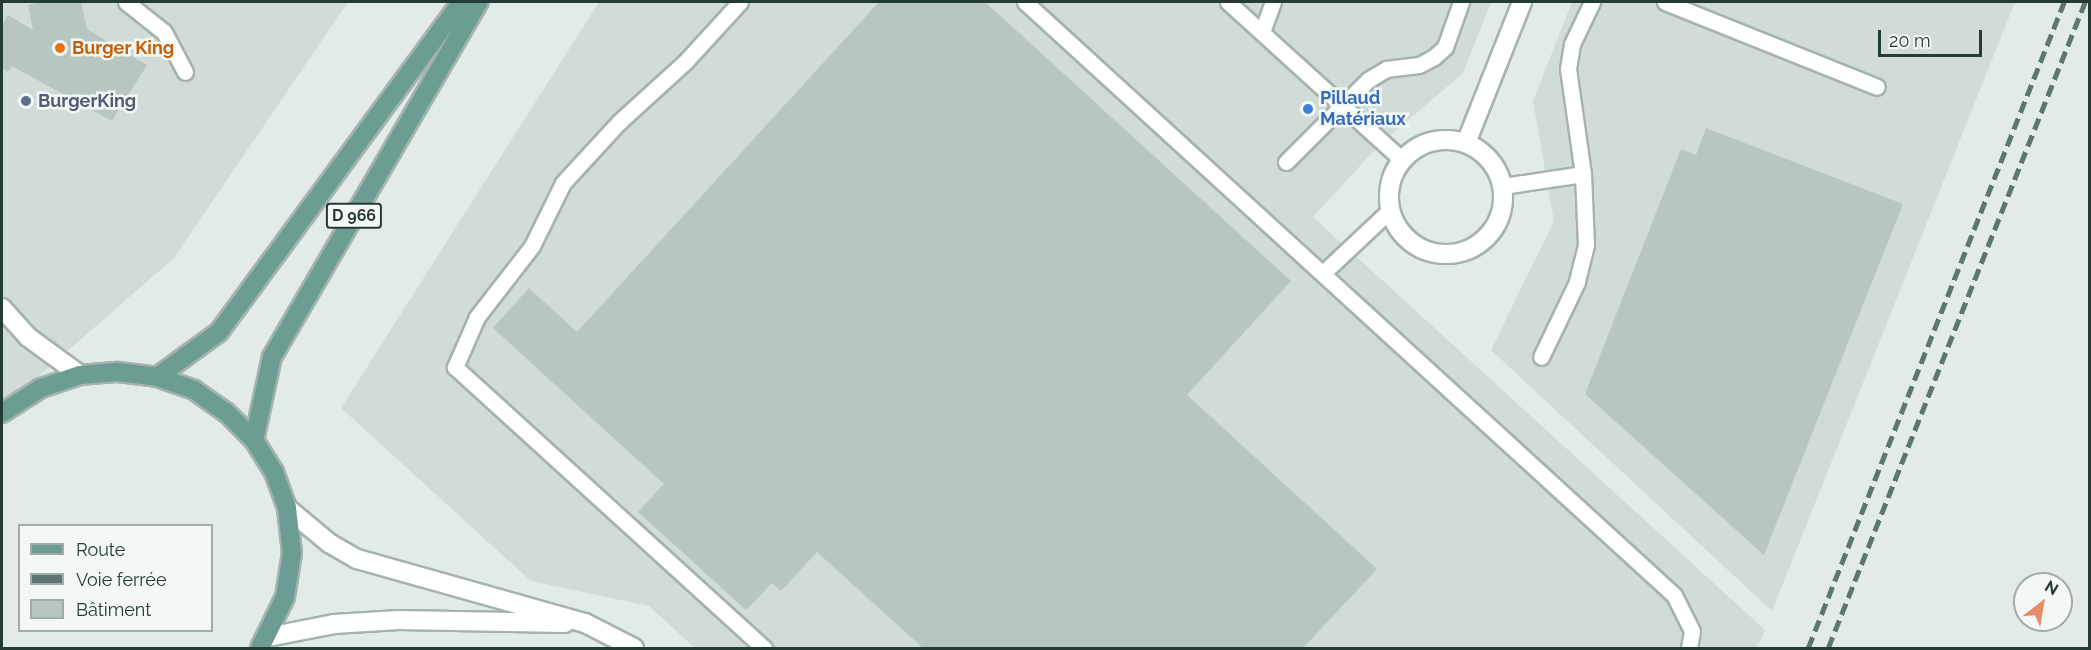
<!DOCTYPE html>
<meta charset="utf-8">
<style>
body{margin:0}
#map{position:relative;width:2091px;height:650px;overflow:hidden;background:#e2ebe8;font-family:Raleway,sans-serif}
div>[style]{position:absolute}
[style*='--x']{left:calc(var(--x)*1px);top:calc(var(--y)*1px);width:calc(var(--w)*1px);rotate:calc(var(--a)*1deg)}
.built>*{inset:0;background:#d1dbd7}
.building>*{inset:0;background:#b8c6c1}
.roads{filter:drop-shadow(2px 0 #a5b3af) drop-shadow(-2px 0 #a5b3af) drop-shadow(0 2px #a5b3af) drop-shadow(0 -2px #a5b3af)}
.lane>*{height:15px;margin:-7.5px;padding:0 7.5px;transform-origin:7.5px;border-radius:7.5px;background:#fff}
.street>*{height:18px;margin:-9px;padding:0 9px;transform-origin:9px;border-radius:9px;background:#fff}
.street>.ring{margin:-9px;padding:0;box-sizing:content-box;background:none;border:18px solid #fff;border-radius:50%}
.secondary>*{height:18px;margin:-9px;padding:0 9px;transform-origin:9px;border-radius:9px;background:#fff}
.primary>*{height:18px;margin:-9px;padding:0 9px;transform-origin:9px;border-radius:9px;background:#6b9d93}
.rail>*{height:4.5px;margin-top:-2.25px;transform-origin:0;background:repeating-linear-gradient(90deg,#5e7671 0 12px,transparent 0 18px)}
.dots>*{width:16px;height:16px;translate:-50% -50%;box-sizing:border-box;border:3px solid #f3f8f6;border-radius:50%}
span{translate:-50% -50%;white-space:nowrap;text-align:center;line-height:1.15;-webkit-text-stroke:5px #f3f8f6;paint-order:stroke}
.shield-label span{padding:2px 4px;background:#f3f8f6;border:2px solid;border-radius:4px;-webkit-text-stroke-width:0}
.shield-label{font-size:16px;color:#243b36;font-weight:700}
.food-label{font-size:18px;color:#c56008;font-weight:700}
.left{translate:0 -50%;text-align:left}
.shop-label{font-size:18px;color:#366cbe;font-weight:700}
.service-label{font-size:18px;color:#4e5e75;font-weight:700}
.frame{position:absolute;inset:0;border:3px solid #243b36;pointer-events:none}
.legend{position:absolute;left:18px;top:524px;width:195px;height:108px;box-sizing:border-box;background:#f3f8f6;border:2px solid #a0aca9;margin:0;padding:8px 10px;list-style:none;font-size:18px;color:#243b36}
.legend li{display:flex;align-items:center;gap:12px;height:30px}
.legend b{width:30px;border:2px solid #a0aca9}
.north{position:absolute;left:2013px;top:572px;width:60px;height:60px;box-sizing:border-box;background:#f3f8f6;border:2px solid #a0aca9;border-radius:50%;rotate:31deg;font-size:16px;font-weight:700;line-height:24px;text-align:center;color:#243b36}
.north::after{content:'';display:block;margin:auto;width:21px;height:27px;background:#e68d66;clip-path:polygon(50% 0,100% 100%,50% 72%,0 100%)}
.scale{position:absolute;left:1878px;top:30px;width:104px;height:27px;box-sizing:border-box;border:3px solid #243b36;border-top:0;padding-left:8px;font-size:18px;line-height:21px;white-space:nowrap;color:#243b36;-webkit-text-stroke:4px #f3f8f6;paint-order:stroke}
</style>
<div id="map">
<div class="built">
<i style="clip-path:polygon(2px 2px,348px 2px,174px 258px,2px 408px)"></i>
<i style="clip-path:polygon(599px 2px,1491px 2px,1463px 73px,1380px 144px,1313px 217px,1765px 630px,1757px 648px,695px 648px,649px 606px,531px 581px,341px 408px)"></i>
<i style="clip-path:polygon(1572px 2px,2015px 2px,1772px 611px,1491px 350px,1554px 221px,1533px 101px)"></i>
</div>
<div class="building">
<i style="clip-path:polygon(42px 2px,81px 2px,87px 29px,147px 65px,112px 121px,12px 66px,8px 72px,2px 68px,2px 26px,8px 15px,33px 30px,28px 5px)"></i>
<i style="clip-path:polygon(879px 2px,985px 2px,1291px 281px,1187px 395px,1377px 569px,1303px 648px,923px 648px,817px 552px,781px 591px,772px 583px,746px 610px,638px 512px,664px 484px,493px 328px,529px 288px,577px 332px)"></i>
<i style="clip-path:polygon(1706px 128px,1903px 204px,1764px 555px,1585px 394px,1681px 149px,1696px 155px)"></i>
</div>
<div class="roads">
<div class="lane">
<i style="--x:126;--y:2;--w:48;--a:38.3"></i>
<i style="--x:164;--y:32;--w:45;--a:62.3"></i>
<i style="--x:740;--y:2;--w:81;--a:132.5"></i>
<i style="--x:685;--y:62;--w:89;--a:137.7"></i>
<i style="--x:619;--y:122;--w:83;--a:132.6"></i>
<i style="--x:563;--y:183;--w:70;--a:116.2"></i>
<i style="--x:532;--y:246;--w:90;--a:127.8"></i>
<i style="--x:477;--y:317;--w:55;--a:113.7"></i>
<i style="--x:455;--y:367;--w:418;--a:42.3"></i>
<i style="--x:1025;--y:2;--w:879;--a:42.42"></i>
<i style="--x:1674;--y:595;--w:40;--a:63.4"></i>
<i style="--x:1692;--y:631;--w:17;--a:100"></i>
<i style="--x:1228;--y:2;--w:235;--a:42.2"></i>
<i style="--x:1665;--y:2;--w:228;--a:21.8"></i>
<i style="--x:1262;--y:32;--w:32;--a:-70"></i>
<i style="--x:1286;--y:162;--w:116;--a:-45"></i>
<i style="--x:1368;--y:80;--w:21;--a:-31"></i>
<i style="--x:1386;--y:69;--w:33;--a:-7"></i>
<i style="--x:1419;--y:65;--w:17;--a:-28"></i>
<i style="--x:1434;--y:57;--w:15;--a:-42"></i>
<i style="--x:1445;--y:47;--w:48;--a:-70.4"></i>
<i style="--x:1583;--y:174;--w:106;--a:-98.1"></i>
<i style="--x:1568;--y:69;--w:25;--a:-81"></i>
<i style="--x:1572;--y:44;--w:47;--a:-64.5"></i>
<i style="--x:1503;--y:186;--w:81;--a:-8.5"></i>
<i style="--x:1583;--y:174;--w:71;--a:87.6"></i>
<i style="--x:1586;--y:245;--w:38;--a:104"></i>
<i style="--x:1577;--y:282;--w:83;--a:115.6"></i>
<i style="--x:1323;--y:273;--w:92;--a:-43.2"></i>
</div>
<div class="street">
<i class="ring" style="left:1389px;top:140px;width:96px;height:96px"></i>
<i style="--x:1466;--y:143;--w:152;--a:-68.3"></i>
<i style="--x:287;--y:508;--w:55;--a:39.8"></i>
<i style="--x:329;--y:543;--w:32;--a:30"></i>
<i style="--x:357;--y:559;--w:237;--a:15.7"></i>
<i style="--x:585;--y:623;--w:55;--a:27"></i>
<i style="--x:268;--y:637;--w:67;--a:-11.1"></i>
<i style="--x:334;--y:624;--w:65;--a:-3.5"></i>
<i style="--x:399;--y:620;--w:166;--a:1"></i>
</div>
<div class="secondary">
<i style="--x:2;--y:308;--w:39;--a:48"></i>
<i style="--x:28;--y:337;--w:64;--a:36.2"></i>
</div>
<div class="primary">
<i style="--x:157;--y:377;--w:77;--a:-36"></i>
<i style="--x:219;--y:332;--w:409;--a:-53.7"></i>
<i style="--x:2;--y:413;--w:46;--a:-32.7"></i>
<i style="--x:41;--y:388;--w:41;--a:-18.4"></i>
<i style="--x:80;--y:375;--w:38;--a:-5"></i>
<i style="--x:118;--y:372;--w:39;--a:7"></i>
<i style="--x:157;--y:377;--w:39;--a:19"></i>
<i style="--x:194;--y:390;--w:39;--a:35"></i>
<i style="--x:226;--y:412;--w:40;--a:45"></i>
<i style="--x:254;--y:440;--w:38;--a:58"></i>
<i style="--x:274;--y:472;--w:38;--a:70"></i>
<i style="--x:287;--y:508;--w:45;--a:83.7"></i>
<i style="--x:292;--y:553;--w:45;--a:99"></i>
<i style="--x:285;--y:597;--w:57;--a:116.1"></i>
<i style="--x:254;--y:440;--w:85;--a:-77.8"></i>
<i style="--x:272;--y:357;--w:411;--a:-59.8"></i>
</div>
</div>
<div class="rail">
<i style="--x:1808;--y:648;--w:695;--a:-68.38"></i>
<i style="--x:1828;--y:648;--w:695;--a:-68.31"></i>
</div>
<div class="dots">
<i style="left:60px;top:48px;background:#e8710a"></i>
<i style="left:26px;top:101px;background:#5c6f8a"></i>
<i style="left:1308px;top:109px;background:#3f7fe0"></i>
</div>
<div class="shield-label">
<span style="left:354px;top:216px">D 966</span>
</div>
<div class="food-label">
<span class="left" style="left:72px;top:48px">Burger King</span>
</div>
<div class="shop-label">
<span class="left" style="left:1320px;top:109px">Pillaud<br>Matériaux</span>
</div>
<div class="service-label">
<span class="left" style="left:38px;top:101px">BurgerKing</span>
</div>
<div class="frame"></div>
<ul class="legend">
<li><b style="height:8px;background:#6b9d93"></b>Route</li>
<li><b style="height:8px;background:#5e7671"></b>Voie ferrée</li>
<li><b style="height:16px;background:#b8c6c1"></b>Bâtiment</li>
</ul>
<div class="north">N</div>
<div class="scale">20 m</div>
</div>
